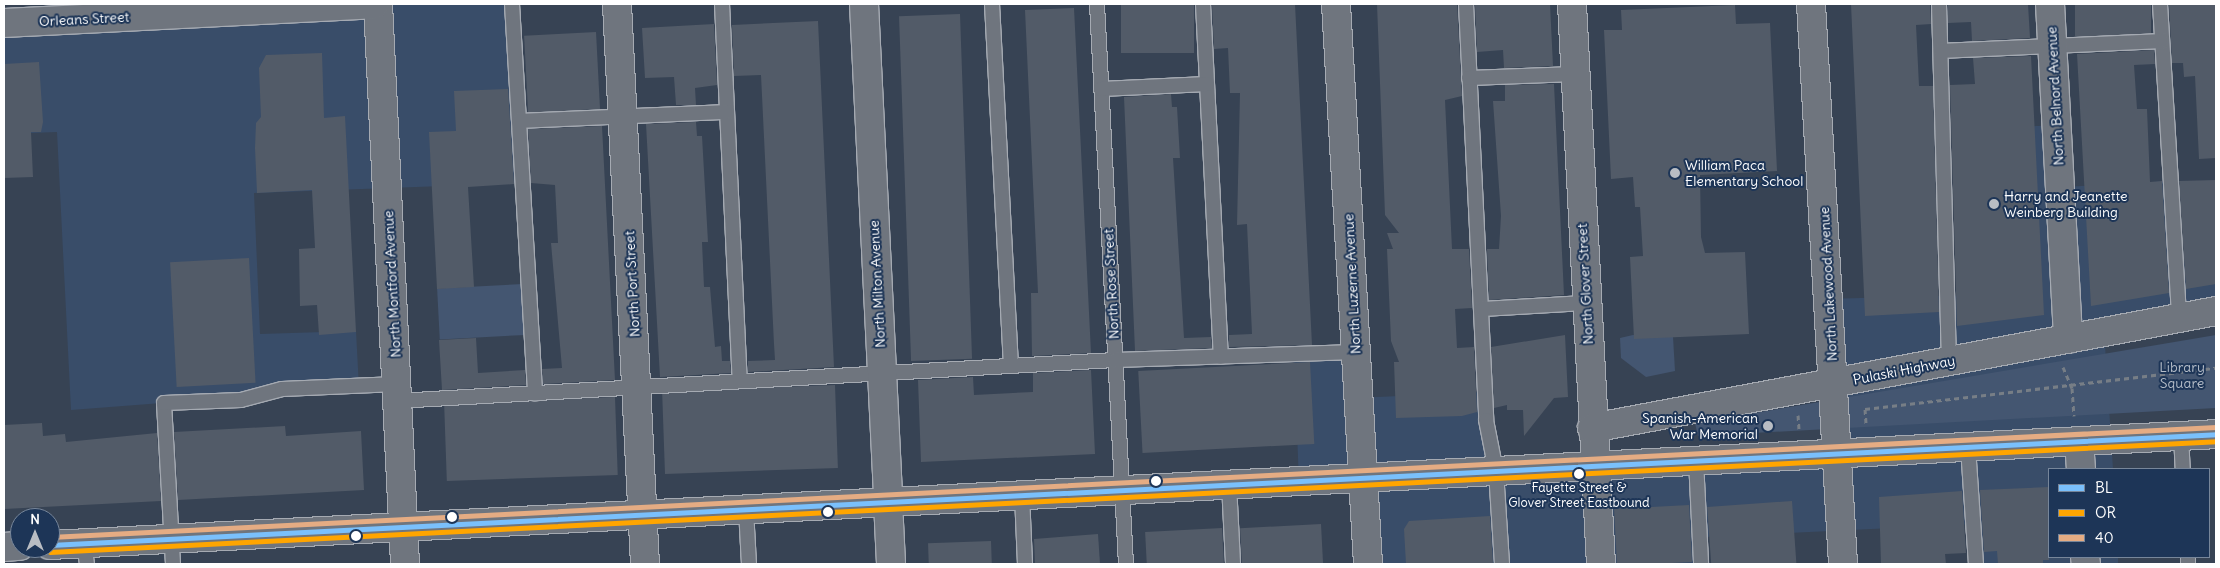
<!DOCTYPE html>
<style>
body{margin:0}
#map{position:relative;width:2220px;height:568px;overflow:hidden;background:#374354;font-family:Delius,sans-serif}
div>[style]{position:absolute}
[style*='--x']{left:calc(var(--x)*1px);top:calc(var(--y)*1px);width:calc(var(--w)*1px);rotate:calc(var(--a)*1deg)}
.built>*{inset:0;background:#394d69}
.green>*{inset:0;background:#445671;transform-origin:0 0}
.building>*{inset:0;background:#525b68;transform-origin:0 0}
.path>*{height:3px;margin-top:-1.5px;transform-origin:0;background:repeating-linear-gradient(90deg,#777e86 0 5px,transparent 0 9px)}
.roads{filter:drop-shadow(1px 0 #a5aab2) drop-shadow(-1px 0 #a5aab2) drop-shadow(0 1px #a5aab2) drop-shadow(0 -1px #a5aab2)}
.lane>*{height:14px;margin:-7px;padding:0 7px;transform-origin:7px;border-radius:7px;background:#6f757e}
.street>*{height:28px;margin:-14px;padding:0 14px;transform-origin:14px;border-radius:14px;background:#6f757e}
.secondary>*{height:28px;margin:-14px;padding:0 14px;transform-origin:14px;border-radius:14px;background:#6f757e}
.primary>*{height:28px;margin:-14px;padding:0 14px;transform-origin:14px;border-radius:14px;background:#6f757e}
.bus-1>*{height:5px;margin:-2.5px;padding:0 2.5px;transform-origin:2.5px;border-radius:2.5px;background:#7ac0fc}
.bus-2>*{height:5px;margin:-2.5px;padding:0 2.5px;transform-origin:2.5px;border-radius:2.5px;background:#ffa500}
.bus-3>*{height:5px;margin:-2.5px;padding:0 2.5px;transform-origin:2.5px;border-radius:2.5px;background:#e5ac83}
.dots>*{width:14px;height:14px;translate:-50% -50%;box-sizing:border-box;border:2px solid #1d3557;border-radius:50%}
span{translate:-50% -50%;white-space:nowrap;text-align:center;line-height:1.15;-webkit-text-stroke:4px #1d3557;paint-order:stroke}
.bus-label{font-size:13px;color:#fff}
.street-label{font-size:14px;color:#fff}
.poi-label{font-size:14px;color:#fff}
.left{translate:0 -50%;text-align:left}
.right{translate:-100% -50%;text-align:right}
.park-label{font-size:14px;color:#b5bdc8}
.frame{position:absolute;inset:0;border:5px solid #fff;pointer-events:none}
.legend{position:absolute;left:2048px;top:468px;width:162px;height:90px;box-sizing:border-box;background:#1d3557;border:1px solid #77869a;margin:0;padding:6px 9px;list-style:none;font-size:15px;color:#fff}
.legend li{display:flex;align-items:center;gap:10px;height:25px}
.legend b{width:25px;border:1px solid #77869a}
.north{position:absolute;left:10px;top:508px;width:50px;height:50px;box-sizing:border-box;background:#1d3557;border:1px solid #77869a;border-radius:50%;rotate:0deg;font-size:14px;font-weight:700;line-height:20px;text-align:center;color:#fff}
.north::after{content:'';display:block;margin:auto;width:18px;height:22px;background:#b9bdc3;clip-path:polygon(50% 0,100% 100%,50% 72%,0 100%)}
</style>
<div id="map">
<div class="built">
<i style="clip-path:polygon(50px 4px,519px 4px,527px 183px,254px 193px,260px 334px,356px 331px,359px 388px,71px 410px,57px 132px,4px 134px,4px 22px,51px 19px)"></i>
<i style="clip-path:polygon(2058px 125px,2064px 187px,2171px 181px,2181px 260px,2216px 259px,2216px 310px,2104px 330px,2113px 469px,2049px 469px,2049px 557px,2118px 557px,2118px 564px,1978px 564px,1975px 524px,1704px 537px,1705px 564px,1366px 564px,1358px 479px,1299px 483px,1294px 355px,1354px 352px,1356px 398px,1486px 392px,1490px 467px,1593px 450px,1832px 452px,1824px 299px,1974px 295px,1974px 129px)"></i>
</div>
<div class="green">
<i style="left:523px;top:284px;width:51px;height:86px;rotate:87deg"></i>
<i style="clip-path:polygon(1633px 335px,1673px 337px,1675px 371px,1646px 377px,1621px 358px,1620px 338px)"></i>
<i style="clip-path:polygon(2216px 335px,2216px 408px,1698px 436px,1695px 423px)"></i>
</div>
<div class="building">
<i style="left:1121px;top:4px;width:73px;height:49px"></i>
<i style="clip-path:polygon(1212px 4px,1295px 4px,1312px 345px,1229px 347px,1229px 335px,1252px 334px,1247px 224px,1237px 225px,1240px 93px,1230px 93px,1228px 48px,1214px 49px)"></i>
<i style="clip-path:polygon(1377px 4px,1457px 4px,1462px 96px,1445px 100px,1452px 249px,1469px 249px,1472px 308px,1455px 309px,1457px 348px,1474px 347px,1477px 412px,1462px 416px,1396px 418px,1394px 362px,1399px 362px,1391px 341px,1387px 249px,1393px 249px,1387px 233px,1399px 233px,1385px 215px)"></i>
<i style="clip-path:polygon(1475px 4px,1550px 4px,1553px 66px,1504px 68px,1503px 50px,1477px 52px)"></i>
<i style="clip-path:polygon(1851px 4px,1930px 4px,1931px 24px,1916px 25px,1919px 86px,1933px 86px,1939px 312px,1865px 316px)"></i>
<i style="clip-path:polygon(1948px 4px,2028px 4px,2030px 38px,1972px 41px,1971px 22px,1948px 23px)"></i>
<i style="left:2075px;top:4px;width:76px;height:32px"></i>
<i style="clip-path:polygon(2169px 4px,2216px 4px,2216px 158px,2199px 159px,2195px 76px,2184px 77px,2183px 63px,2172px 63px)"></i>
<i style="clip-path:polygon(1735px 5px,1736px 24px,1770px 23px,1777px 171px,1700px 175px,1701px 237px,1705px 253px,1745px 252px,1749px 334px,1634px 339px,1630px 257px,1643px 256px,1640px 207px,1635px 207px,1633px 177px,1611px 179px,1604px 30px,1622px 30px,1621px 10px)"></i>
<i style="clip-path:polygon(1074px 8px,1091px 353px,1032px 356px,1031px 293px,1038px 293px,1025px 10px)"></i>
<i style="left:960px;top:14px;width:345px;height:61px;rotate:88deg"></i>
<i style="clip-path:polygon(818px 21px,834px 367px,748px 372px,748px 361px,775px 360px,774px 344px,761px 75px,734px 76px,732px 25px)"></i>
<i style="clip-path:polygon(714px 24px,717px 85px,695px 88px,696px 105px,676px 105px,674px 77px,645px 78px,642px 28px)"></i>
<i style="left:596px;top:32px;width:77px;height:72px;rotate:87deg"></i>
<i style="clip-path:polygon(2154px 50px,2155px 64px,2134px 65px,2137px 109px,2147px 109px,2150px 182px,2162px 181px,2169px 293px,2091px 306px,2077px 54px)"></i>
<i style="clip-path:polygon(322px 53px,324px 118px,345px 116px,356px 332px,319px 335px,317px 305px,300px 306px,299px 249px,315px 248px,312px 190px,257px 193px,255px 148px,256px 123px,261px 117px,259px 68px,266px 55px)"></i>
<i style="clip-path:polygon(2031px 56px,2044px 315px,1957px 326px,1950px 85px,1975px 84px,1973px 58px)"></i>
<i style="clip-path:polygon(39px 62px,43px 122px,41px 132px,31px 132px,33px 177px,4px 178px,4px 64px)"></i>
<i style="clip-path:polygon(1554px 84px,1564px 295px,1489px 300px,1487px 249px,1499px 249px,1501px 216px,1493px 101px,1505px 101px,1505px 85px)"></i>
<i style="clip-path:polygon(508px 89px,514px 184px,468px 187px,474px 287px,437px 289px,429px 132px,456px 131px,454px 91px)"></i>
<i style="clip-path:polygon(1171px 94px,1172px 107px,1177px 107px,1180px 158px,1173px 158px,1184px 338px,1211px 337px,1212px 348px,1135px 351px,1124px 97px)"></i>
<i style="clip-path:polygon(696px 122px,697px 136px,702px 136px,708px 242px,702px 242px,704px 287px,710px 287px,715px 347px,721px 346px,722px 361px,730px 361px,731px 373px,660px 377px,646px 124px)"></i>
<i style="clip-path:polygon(602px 126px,615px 380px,543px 384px,542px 369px,562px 368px,551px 243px,558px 243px,555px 185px,531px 183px,528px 129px)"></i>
<i style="clip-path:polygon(2216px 180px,2216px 284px,2186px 289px,2179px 181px)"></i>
<i style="left:249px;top:258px;width:125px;height:79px;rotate:87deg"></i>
<i style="clip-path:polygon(1565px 335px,1568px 397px,1554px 398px,1524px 436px,1523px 410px,1507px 410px,1507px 405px,1494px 408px,1491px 347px)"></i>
<i style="clip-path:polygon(476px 338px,478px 373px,525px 370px,526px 385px,442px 390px,439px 340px)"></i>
<i style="left:1310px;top:362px;width:82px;height:172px;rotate:87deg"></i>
<i style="clip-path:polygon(1091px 370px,1095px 454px,921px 462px,918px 380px,973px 377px,974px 395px,1033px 392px,1033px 373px)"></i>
<i style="left:835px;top:385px;width:83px;height:173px;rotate:88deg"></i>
<i style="left:615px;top:397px;width:78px;height:171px;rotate:88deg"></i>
<i style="clip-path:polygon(42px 423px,43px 436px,65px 434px,66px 442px,157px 433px,161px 501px,4px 509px,4px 425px)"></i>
<i style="clip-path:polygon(285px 426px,286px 436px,361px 431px,364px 490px,178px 500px,174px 432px)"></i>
<i style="clip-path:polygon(2049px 487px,2049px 560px,2043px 560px,2043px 564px,1998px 564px,1997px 551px,1984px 552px,1980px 490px)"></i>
<i style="clip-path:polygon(1962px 491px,1966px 553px,1945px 554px,1946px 564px,1881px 564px,1879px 497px)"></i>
<i style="left:1792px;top:501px;width:63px;height:85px;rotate:86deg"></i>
<i style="left:1689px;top:505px;width:57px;height:75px;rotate:87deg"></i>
<i style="clip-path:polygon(1490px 516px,1493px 564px,1406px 564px,1404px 529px,1409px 521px)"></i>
<i style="left:1321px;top:524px;width:40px;height:81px;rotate:87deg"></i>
<i style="left:1222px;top:528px;width:36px;height:77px;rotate:87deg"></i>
<i style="clip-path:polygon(1098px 534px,1100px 564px,1035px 564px,1034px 539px)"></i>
<i style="left:991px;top:541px;width:23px;height:63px;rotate:88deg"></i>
</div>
<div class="path">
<i style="--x:2063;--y:367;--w:23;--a:67"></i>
<i style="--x:2072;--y:388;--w:28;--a:86"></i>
<i style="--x:1865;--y:409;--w:353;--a:-6.7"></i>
<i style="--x:1865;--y:409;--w:16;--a:86"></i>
<i style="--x:1798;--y:415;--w:14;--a:86"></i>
</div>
<div class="roads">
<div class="lane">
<i style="--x:512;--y:4;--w:390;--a:86.6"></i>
<i style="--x:722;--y:4;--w:377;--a:87.3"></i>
<i style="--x:992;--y:4;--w:362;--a:87"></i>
<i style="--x:1097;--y:4;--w:561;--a:87.04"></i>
<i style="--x:1203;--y:4;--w:353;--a:87.1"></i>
<i style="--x:1466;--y:4;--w:416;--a:87.2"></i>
<i style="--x:1486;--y:420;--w:52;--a:78.9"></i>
<i style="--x:1496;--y:471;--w:93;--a:86.3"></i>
<i style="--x:1939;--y:4;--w:357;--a:88.4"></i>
<i style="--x:2160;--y:4;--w:315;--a:86.5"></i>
<i style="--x:1941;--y:51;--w:221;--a:-2.6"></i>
<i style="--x:1469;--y:78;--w:106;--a:-2.2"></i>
<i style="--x:1101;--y:89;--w:106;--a:-2.7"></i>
<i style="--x:519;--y:121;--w:208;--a:-2.5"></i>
<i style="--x:1481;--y:309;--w:105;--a:-3.3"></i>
<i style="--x:397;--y:401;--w:719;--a:-3.27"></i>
<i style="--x:1115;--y:360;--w:241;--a:-1.9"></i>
<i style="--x:2181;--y:436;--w:33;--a:87"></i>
<i style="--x:1968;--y:447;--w:117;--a:86.1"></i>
<i style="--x:1696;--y:460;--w:104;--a:87.2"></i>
<i style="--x:1229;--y:484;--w:80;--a:87.1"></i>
<i style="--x:1022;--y:495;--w:69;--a:87.5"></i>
<i style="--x:746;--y:509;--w:55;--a:86.9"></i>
<i style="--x:84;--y:543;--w:21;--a:82"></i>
<i style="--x:2188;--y:557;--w:7;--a:90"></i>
<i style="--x:173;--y:564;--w:161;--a:-93.2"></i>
<i style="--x:164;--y:403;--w:77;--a:-2.2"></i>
<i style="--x:241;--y:400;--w:42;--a:-15"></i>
<i style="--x:282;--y:389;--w:115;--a:-2.5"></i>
</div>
<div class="street">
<i style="--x:378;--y:4;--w:561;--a:87.24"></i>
<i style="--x:617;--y:4;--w:561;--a:87.14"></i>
<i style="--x:1336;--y:4;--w:561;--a:86.73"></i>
<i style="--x:1572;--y:4;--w:561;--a:87.04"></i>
<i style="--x:1811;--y:4;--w:561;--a:86.73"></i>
<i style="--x:2050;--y:4;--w:335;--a:86.9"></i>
<i style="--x:1592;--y:428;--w:635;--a:-10.62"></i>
<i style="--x:2079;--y:441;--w:28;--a:86"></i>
<i style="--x:888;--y:502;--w:62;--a:87.2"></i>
<i style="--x:2085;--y:557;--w:7;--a:82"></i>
</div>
<div class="secondary">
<i style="--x:864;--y:4;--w:499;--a:87.2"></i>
<i style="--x:50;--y:545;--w:2169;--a:-2.93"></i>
<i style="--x:4;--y:547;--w:16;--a:-4"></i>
</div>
<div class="primary">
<i style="--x:4;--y:23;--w:371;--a:-2.9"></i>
</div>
</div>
<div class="bus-1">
<i style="--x:50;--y:545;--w:2169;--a:-2.93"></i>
</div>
<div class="bus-2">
<i style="--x:50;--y:552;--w:2169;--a:-2.93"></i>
</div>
<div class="bus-3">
<i style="--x:50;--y:537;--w:2169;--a:-2.91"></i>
</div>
<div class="dots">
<i style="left:1675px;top:173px;background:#b9bdc3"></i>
<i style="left:1994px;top:204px;background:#b9bdc3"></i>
<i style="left:1768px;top:426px;background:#b9bdc3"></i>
<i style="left:1579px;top:474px;background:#fff"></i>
<i style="left:1156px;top:481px;background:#fff"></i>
<i style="left:828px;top:512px;background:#fff"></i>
<i style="left:452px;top:517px;background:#fff"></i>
<i style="left:356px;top:536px;background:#fff"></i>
</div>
<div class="bus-label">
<span style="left:1579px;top:496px">Fayette Street &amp;<br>Glover Street Eastbound</span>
</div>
<div class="street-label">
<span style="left:84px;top:19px;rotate:-3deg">Orleans Street</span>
<span style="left:2055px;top:96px;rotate:-93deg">North Belnord Avenue</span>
<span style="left:392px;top:284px;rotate:-93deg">North Montford Avenue</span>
<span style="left:632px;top:284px;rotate:-93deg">North Port Street</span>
<span style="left:877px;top:284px;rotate:-93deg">North Milton Avenue</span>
<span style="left:1111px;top:284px;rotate:-93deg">North Rose Street</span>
<span style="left:1352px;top:284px;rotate:-93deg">North Luzerne Avenue</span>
<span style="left:1585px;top:284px;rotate:-93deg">North Glover Street</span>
<span style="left:1828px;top:284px;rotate:-93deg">North Lakewood Avenue</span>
<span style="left:1904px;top:370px;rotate:-11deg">Pulaski Highway</span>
</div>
<div class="poi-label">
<span class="left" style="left:1685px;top:173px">William Paca<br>Elementary School</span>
<span class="left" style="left:2004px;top:204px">Harry and Jeanette<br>Weinberg Building</span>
<span class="right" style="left:1758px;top:426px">Spanish-American<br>War Memorial</span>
</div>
<div class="park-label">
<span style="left:2182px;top:375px">Library<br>Square</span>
</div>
<div class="frame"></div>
<ul class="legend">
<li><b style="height:6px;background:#7ac0fc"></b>BL</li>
<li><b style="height:6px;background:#ffa500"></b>OR</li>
<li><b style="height:6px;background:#e5ac83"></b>40</li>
</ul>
<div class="north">N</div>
</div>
